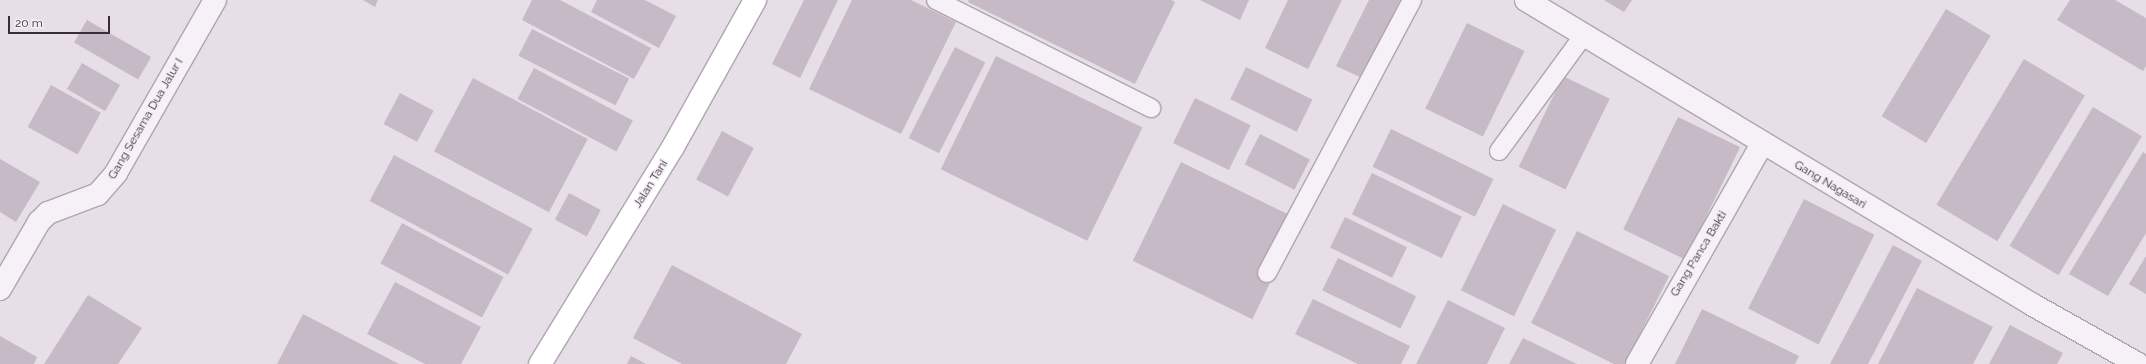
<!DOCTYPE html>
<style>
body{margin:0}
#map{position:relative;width:2146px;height:364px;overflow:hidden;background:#e6dfe7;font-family:Raleway,sans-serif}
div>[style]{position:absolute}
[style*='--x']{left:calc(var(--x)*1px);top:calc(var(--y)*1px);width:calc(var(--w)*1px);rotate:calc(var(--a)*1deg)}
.building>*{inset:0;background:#c5bac6;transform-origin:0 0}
.roads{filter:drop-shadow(1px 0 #afa5b1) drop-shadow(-1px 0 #afa5b1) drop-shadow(0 1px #afa5b1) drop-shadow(0 -1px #afa5b1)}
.service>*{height:18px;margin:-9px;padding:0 9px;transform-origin:9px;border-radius:9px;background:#f5f1f6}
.minor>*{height:22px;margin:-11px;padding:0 11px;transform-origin:11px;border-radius:11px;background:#f5f1f6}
.trunk>*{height:22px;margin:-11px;padding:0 11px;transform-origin:11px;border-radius:11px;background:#fff}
span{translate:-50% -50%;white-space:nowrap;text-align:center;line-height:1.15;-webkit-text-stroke:3px #f4eef5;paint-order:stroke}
.street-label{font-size:12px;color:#3b2a3d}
.scale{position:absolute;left:8px;top:16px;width:102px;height:18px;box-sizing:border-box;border:2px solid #3b2a3d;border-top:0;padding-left:5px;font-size:12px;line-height:14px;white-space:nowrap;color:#3b2a3d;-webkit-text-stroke:3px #f4eef5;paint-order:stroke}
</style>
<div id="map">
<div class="building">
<i style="clip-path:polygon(363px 0,378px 0,375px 7px)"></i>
<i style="clip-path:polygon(532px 0,560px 0,651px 48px,634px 79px,522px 20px)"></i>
<i style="clip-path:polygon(597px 0,645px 0,676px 16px,659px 48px,591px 12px)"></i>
<i style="clip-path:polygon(804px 0,838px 0,800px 78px,772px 64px)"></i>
<i style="clip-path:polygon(852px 0,911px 0,956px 22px,901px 134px,809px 89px)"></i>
<i style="clip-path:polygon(969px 0,1171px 0,1175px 2px,1135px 84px,968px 2px)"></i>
<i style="clip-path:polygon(1200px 0,1249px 0,1240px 20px)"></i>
<i style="clip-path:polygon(1288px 0,1342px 0,1308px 69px,1265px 48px)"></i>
<i style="clip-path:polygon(1369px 0,1400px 0,1362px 78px,1336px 66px)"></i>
<i style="clip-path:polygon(1604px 0,1632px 0,1624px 12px)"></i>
<i style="clip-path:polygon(2070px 0,2115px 0,2146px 18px,2146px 66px,2143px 71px,2057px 20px)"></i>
<i style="left:1946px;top:9px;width:52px;height:125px;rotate:31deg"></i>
<i style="left:87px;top:20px;width:74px;height:26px;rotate:30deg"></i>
<i style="left:1467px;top:23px;width:64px;height:95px;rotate:26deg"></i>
<i style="left:532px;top:29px;width:109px;height:30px;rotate:27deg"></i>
<i style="left:955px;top:47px;width:34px;height:102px;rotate:27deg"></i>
<i style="left:996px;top:56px;width:163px;height:126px;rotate:26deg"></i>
<i style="left:2024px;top:59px;width:71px;height:170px;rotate:31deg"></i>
<i style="left:82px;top:63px;width:44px;height:30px;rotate:30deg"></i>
<i style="left:1246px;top:67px;width:74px;height:36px;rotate:26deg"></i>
<i style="left:534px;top:68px;width:112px;height:35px;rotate:28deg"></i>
<i style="left:1563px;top:76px;width:52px;height:101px;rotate:26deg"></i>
<i style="left:473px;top:78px;width:130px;height:83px;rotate:28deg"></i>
<i style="left:51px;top:85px;width:57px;height:48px;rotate:29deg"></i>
<i style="left:400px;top:93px;width:38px;height:35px;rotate:28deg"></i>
<i style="left:1195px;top:98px;width:62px;height:50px;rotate:26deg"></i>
<i style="left:2093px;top:107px;width:57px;height:162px;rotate:31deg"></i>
<i style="left:1678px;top:117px;width:69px;height:125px;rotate:26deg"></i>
<i style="left:1391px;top:129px;width:114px;height:42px;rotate:26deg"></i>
<i style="left:722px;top:131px;width:36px;height:55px;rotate:28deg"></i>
<i style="left:1260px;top:134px;width:56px;height:34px;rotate:27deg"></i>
<i style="clip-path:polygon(2143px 152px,2146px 154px,2146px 233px,2108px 296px,2069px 274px)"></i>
<i style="left:394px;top:155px;width:157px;height:52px;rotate:28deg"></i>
<i style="clip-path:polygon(0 159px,40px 182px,16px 222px,0 212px)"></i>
<i style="left:1181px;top:162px;width:133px;height:110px;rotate:26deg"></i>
<i style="left:1372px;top:173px;width:100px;height:46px;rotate:26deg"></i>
<i style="left:569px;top:193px;width:36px;height:30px;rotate:28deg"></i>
<i style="left:1804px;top:199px;width:79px;height:123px;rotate:27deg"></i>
<i style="left:1503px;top:204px;width:59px;height:96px;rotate:26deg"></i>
<i style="left:1345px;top:217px;width:69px;height:34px;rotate:26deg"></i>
<i style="left:402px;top:223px;width:115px;height:46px;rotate:28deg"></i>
<i style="clip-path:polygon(1577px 231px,1669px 276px,1625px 364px,1614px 364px,1531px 323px)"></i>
<i style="clip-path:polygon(1893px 245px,1922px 261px,1868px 364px,1830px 364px)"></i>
<i style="clip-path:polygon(2146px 256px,2146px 294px,2129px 284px)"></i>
<i style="left:1338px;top:258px;width:87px;height:36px;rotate:26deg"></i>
<i style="clip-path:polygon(672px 265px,802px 334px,786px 364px,682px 364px,633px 338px)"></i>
<i style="clip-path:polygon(395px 282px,481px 327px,461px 364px,425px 364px,367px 334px)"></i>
<i style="clip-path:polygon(1917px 288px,1993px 327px,1973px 364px,1878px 364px)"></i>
<i style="clip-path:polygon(88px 295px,142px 328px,118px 364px,44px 364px)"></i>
<i style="clip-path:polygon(1313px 299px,1410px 346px,1401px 364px,1358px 364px,1295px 334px)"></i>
<i style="clip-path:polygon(1448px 300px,1505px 328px,1487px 364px,1416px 364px)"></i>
<i style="clip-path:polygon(1702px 309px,1799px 356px,1795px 364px,1675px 364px)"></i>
<i style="clip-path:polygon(303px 314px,399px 364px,277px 364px)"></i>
<i style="clip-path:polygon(2010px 325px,2063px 353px,2057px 364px,1989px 364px)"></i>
<i style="clip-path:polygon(0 336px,37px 357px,34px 364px,0 364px)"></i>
<i style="clip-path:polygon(1523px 338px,1577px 364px,1509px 364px)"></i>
<i style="clip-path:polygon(631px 356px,646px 364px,627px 364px)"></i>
</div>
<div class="roads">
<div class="service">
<i style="--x:936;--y:0;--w:241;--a:26.7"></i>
<i style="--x:1499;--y:151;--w:144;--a:-53.8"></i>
<i style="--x:1267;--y:273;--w:309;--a:-62"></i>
</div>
<div class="minor">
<i style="--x:1526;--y:0;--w:592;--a:31.03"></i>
<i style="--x:2033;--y:305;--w:120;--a:29.3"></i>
<i style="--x:0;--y:289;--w:78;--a:-59.8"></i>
<i style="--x:39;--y:222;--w:13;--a:-45"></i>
<i style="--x:48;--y:213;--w:53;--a:-20.8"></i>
<i style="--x:98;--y:194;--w:28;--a:-49"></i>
<i style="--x:116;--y:173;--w:199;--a:-60.2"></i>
<i style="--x:1637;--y:364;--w:253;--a:-60.4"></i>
</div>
<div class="trunk">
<i style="--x:540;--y:364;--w:255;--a:-58.5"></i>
<i style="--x:673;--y:147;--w:168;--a:-60.8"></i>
</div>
</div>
<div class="street-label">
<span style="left:146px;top:119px;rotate:-60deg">Gang Sesama Dua Jalur I</span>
<span style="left:651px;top:184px;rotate:-58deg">Jalan Tani</span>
<span style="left:1830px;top:185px;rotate:31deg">Gang Nagasari</span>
<span style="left:1699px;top:254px;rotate:-59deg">Gang Panca Bakti</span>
</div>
<div class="scale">20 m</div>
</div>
